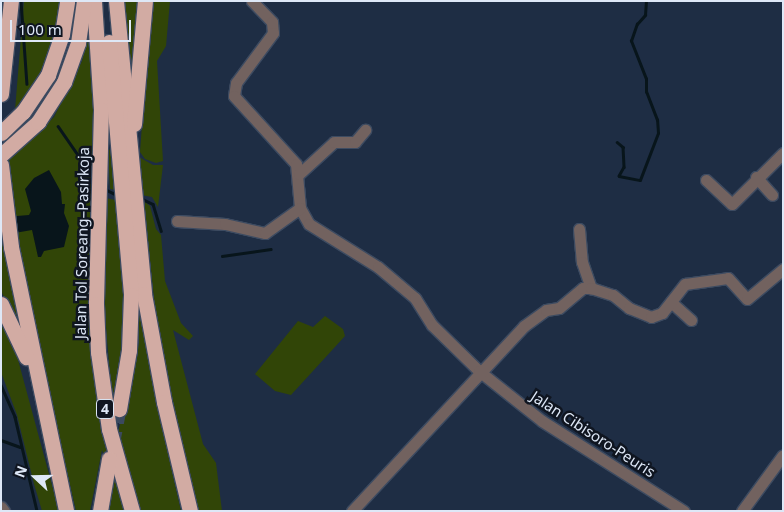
<!DOCTYPE html>
<meta charset="utf-8">
<style>
body{margin:0}
#map{position:relative;width:784px;height:512px;overflow:hidden;background:#1e2d44;font-family:"Noto Sans",sans-serif}
div>[style]{position:absolute}
[style*='--x']{left:calc(var(--x)*1px);top:calc(var(--y)*1px);width:calc(var(--w)*1px);rotate:calc(var(--a)*1deg)}
.green>*{inset:0;background:#314507}
.water>*{inset:0;background:#08151b}
.stream>*{height:2.5px;margin:-1.25px;padding:0 1.25px;transform-origin:1.25px;border-radius:1.25px;background:#08151b}
.highway-tunnel>*{height:15px;margin-top:-7.5px;transform-origin:0;background:repeating-linear-gradient(90deg,#3b495f 0 15px,transparent 0 23px)}
.roads{filter:drop-shadow(1px 0 #3d4b61) drop-shadow(-1px 0 #3d4b61) drop-shadow(0 1px #3d4b61) drop-shadow(0 -1px #3d4b61)}
.minor>*{height:11px;margin:-5.5px;padding:0 5.5px;transform-origin:5.5px;border-radius:5.5px;background:#72625f}
.highway>*{height:15px;margin:-7.5px;padding:0 7.5px;transform-origin:7.5px;border-radius:7.5px;background:#d2aba3}
span{translate:-50% -50%;white-space:nowrap;text-align:center;line-height:1.15;-webkit-text-stroke:5px #0f1520;paint-order:stroke}
.shield-label span{padding:1px 4px;background:#0f1520;border:1px solid;border-radius:4px;-webkit-text-stroke-width:0}
.shield-label{font-size:14px;color:#dee8f7;font-weight:700}
.street-label{font-size:15px;color:#dee8f7}
.frame{position:absolute;inset:0;border:2px solid #dee8f7;pointer-events:none}
.north{position:absolute;left:10px;top:452px;width:50px;height:50px;-webkit-text-stroke:4px #0f1520;paint-order:stroke;rotate:291deg;font-size:14px;font-weight:700;line-height:20px;text-align:center;color:#dee8f7}
.north::after{content:'';display:block;margin:auto;width:18px;height:22px;background:#dee8f7;clip-path:polygon(50% 0,100% 100%,50% 72%,0 100%)}
.scale{position:absolute;left:10px;top:20px;width:121px;height:22px;box-sizing:border-box;border:2px solid #dee8f7;border-top:0;padding-left:6px;font-size:15px;line-height:18px;white-space:nowrap;color:#dee8f7;-webkit-text-stroke:4px #0f1520;paint-order:stroke}
</style>
<div id="map">
<div class="green">
<i style="clip-path:polygon(24px 1px,61px 1px,58px 22px,41px 71px,15px 110px)"></i>
<i style="clip-path:polygon(123px 1px,139px 1px,131px 97px)"></i>
<i style="clip-path:polygon(151px 1px,170px 1px,166px 46px,157px 61px,163px 161px,156px 163px,145px 159px,140px 152px)"></i>
<i style="clip-path:polygon(92px 30px,96px 154px,91px 244px,126px 511px,102px 511px,109px 466px,102px 450px,90px 511px,76px 511px,37px 339px,26px 340px,1px 291px,1px 164px,14px 156px,54px 117px,82px 61px,88px 32px)"></i>
<i style="clip-path:polygon(112px 149px,115px 170px,140px 171px,139px 157px,153px 165px,163px 165px,158px 207px,152px 197px,110px 189px,108px 150px)"></i>
<i style="clip-path:polygon(106px 198px,115px 200px,126px 282px,124px 352px,118px 386px,112px 396px,103px 293px)"></i>
<i style="clip-path:polygon(144px 201px,150px 206px,156px 229px,161px 235px,165px 281px,181px 323px,193px 336px,189px 340px,173px 330px,203px 444px,216px 463px,222px 511px,198px 511px,170px 393px,155px 308px)"></i>
<i style="clip-path:polygon(137px 297px,159px 415px,181px 511px,138px 511px,117px 437px,139px 343px)"></i>
<i style="clip-path:polygon(325px 316px,343px 329px,345px 336px,291px 395px,275px 391px,255px 374px,298px 321px,313px 327px)"></i>
<i style="clip-path:polygon(1px 321px,17px 356px,59px 511px,42px 511px,34px 484px,17px 415px,1px 372px)"></i>
</div>
<div class="water">
<i style="clip-path:polygon(49px 170px,61px 192px,62px 204px,65px 204px,64px 213px,69px 226px,64px 247px,44px 251px,41px 257px,38px 257px,32px 230px,3px 235px,1px 238px,1px 211px,5px 217px,29px 215px,31px 211px,25px 189px,34px 178px)"></i>
</div>
<div class="stream">
<i style="--x:21;--y:1;--w:83;--a:85.9"></i>
<i style="--x:58;--y:126;--w:63;--a:55.3"></i>
<i style="--x:617;--y:142;--w:8;--a:40"></i>
<i style="--x:623;--y:147;--w:20;--a:87"></i>
<i style="--x:624;--y:167;--w:10;--a:119"></i>
<i style="--x:619;--y:176;--w:21;--a:11"></i>
<i style="--x:640;--y:180;--w:50;--a:-69"></i>
<i style="--x:658;--y:133;--w:13;--a:-94"></i>
<i style="--x:657;--y:120;--w:30;--a:-111"></i>
<i style="--x:646;--y:92;--w:13;--a:-90"></i>
<i style="--x:646;--y:79;--w:41;--a:-111.5"></i>
<i style="--x:631;--y:41;--w:18;--a:-71"></i>
<i style="--x:637;--y:24;--w:12;--a:-48"></i>
<i style="--x:645;--y:15;--w:14;--a:-86"></i>
<i style="--x:105;--y:189;--w:13;--a:27"></i>
<i style="--x:140;--y:198;--w:14;--a:25"></i>
<i style="--x:153;--y:204;--w:28;--a:73"></i>
<i style="--x:222;--y:256;--w:49;--a:-8.1"></i>
<i style="--x:1;--y:385;--w:35;--a:66"></i>
<i style="--x:15;--y:417;--w:97;--a:76.8"></i>
<i style="--x:1;--y:440;--w:20;--a:20"></i>
</div>
<div class="highway-tunnel">
<i style="--x:112;--y:445;--w:37;--a:-79"></i>
</div>
<div class="roads">
<div class="minor">
<i style="--x:252;--y:1;--w:29;--a:46"></i>
<i style="--x:272;--y:22;--w:11;--a:85"></i>
<i style="--x:273;--y:33;--w:62;--a:126.5"></i>
<i style="--x:236;--y:83;--w:13;--a:99"></i>
<i style="--x:234;--y:96;--w:92;--a:47.6"></i>
<i style="--x:296;--y:164;--w:44;--a:84.8"></i>
<i style="--x:300;--y:208;--w:18;--a:61"></i>
<i style="--x:309;--y:224;--w:81;--a:31.9"></i>
<i style="--x:378;--y:267;--w:48;--a:40"></i>
<i style="--x:415;--y:298;--w:32;--a:58"></i>
<i style="--x:432;--y:325;--w:66;--a:44.4"></i>
<i style="--x:479;--y:371;--w:80;--a:38.4"></i>
<i style="--x:542;--y:421;--w:168;--a:32.4"></i>
<i style="--x:299;--y:174;--w:47;--a:-42.4"></i>
<i style="--x:334;--y:142;--w:21;--a:0"></i>
<i style="--x:355;--y:142;--w:16;--a:-50"></i>
<i style="--x:756;--y:177;--w:24;--a:48"></i>
<i style="--x:706;--y:180;--w:35;--a:43"></i>
<i style="--x:732;--y:204;--w:72;--a:-45"></i>
<i style="--x:177;--y:221;--w:48;--a:3.6"></i>
<i style="--x:225;--y:224;--w:41;--a:12.7"></i>
<i style="--x:265;--y:233;--w:43;--a:-35.5"></i>
<i style="--x:579;--y:229;--w:33;--a:85"></i>
<i style="--x:582;--y:262;--w:28;--a:71"></i>
<i style="--x:671;--y:302;--w:27;--a:42"></i>
<i style="--x:1;--y:507;--w:5;--a:53"></i>
<i style="--x:352;--y:511;--w:253;--a:-47.1"></i>
<i style="--x:524;--y:326;--w:27;--a:-36"></i>
<i style="--x:546;--y:310;--w:13;--a:-9"></i>
<i style="--x:559;--y:308;--w:31;--a:-40"></i>
<i style="--x:583;--y:288;--w:8;--a:0"></i>
<i style="--x:591;--y:288;--w:23;--a:18"></i>
<i style="--x:613;--y:295;--w:21;--a:39"></i>
<i style="--x:629;--y:308;--w:24;--a:22"></i>
<i style="--x:651;--y:317;--w:12;--a:-20"></i>
<i style="--x:662;--y:313;--w:37;--a:-52"></i>
<i style="--x:685;--y:284;--w:43;--a:-7.9"></i>
<i style="--x:728;--y:278;--w:28;--a:48"></i>
<i style="--x:747;--y:299;--w:47;--a:-39.8"></i>
<i style="--x:742;--y:511;--w:69;--a:-53.8"></i>
</div>
<div class="highway">
<i style="--x:94;--y:1;--w:109;--a:86.3"></i>
<i style="--x:101;--y:110;--w:194;--a:91.5"></i>
<i style="--x:96;--y:304;--w:48;--a:87.6"></i>
<i style="--x:98;--y:352;--w:78;--a:81.9"></i>
<i style="--x:109;--y:429;--w:85;--a:74.3"></i>
<i style="--x:116;--y:1;--w:294;--a:84.5"></i>
<i style="--x:144;--y:294;--w:110;--a:79.5"></i>
<i style="--x:164;--y:402;--w:112;--a:76.6"></i>
<i style="--x:109;--y:42;--w:254;--a:85"></i>
<i style="--x:131;--y:295;--w:55;--a:92.1"></i>
<i style="--x:129;--y:350;--w:60;--a:99.6"></i>
<i style="--x:1;--y:94;--w:94;--a:-83.9"></i>
<i style="--x:134;--y:124;--w:123;--a:-84.9"></i>
<i style="--x:1;--y:133;--w:30;--a:-44"></i>
<i style="--x:23;--y:112;--w:45;--a:-56"></i>
<i style="--x:48;--y:75;--w:43;--a:-71.1"></i>
<i style="--x:62;--y:34;--w:33;--a:-81"></i>
<i style="--x:1;--y:155;--w:50;--a:-41.7"></i>
<i style="--x:38;--y:122;--w:48;--a:-57"></i>
<i style="--x:64;--y:82;--w:41;--a:-70.3"></i>
<i style="--x:78;--y:43;--w:42;--a:-81.9"></i>
<i style="--x:1;--y:165;--w:83;--a:83"></i>
<i style="--x:11;--y:247;--w:270;--a:78.2"></i>
<i style="--x:1;--y:304;--w:59;--a:64.7"></i>
<i style="--x:100;--y:511;--w:53;--a:-80.2"></i>
</div>
</div>
<div class="shield-label">
<span style="left:105px;top:409px">4</span>
</div>
<div class="street-label">
<span style="left:82px;top:243px;rotate:-89deg">Jalan Tol Soreang–Pasirkoja</span>
<span style="left:593px;top:434px;rotate:33deg">Jalan Cibisoro-Peuris</span>
</div>
<div class="frame"></div>
<div class="north">N</div>
<div class="scale">100 m</div>
</div>
